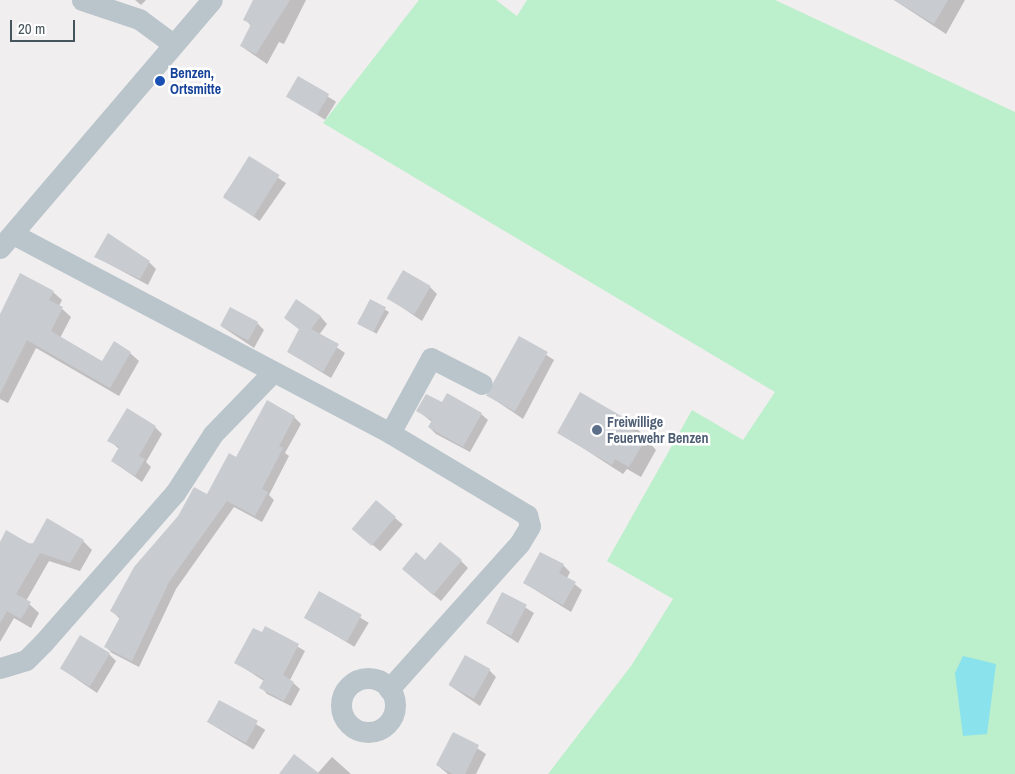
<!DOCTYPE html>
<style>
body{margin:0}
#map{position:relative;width:1015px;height:774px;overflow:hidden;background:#f1eeef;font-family:"Archivo Narrow",sans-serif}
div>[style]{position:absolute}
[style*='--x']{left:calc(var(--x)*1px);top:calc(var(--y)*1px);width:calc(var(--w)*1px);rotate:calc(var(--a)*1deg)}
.green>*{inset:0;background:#bcefcb}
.water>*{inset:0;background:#89e2ec}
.shadow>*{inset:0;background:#0003;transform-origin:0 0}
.building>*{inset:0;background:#c8ccd1;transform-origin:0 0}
.minor>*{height:21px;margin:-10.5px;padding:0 10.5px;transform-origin:10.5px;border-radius:10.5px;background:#bac5cb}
.minor>.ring{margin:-10.5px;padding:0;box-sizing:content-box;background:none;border:21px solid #bac5cb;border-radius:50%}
.dots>*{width:14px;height:14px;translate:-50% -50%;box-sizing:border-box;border:2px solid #fff;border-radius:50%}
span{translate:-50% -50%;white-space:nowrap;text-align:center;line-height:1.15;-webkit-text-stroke:5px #fff;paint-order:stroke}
.transit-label{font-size:14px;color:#164399;font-weight:700}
.left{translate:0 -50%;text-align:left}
.service-label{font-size:14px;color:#4e5e75;font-weight:700}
.scale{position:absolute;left:10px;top:20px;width:65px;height:22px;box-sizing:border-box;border:2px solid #46545c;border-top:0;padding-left:6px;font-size:15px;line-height:18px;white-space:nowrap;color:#46545c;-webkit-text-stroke:4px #fff;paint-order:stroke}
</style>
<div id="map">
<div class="green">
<i style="clip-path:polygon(419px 0,496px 0,517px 16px,527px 0,775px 0,1015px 112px,1015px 774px,548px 774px,631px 666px,673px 599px,607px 561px,692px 410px,743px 440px,775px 392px,323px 123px)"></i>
</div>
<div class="water">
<i style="clip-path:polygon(963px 656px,996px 664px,987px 734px,963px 736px,955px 673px)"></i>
</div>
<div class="shadow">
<i style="clip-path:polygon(135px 0,146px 0,141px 5px)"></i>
<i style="clip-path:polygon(254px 0,306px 0,284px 44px,279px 42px,267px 64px,241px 46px,251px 26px,245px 19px)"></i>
<i style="clip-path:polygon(894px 0,965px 0,946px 34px)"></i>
<i style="left:298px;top:78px;width:45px;height:21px;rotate:32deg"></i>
<i style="left:250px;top:158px;width:44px;height:46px;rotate:35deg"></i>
<i style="clip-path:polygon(96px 257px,149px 262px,156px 269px,148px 285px)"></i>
<i style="clip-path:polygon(430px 287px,437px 294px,422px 321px,388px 298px)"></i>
<i style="clip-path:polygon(53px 292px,62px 300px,59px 306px,71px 317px,60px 338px,103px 363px,130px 353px,139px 361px,119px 396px,36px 348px,8px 403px,0 399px,0 316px)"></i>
<i style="left:370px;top:301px;width:22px;height:25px;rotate:30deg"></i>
<i style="clip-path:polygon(320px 316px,327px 324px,319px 335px,345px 353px,331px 378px,288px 352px,300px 330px,285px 318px)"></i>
<i style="clip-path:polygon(257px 323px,264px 330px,254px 348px,221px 326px)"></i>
<i style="clip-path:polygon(520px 338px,554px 360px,523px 419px,492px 398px)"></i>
<i style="clip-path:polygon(442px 404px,481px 414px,488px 420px,470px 452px,436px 434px,429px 427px,432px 422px,418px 411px)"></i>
<i style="clip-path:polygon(294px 417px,301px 424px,285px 453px,289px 456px,269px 495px,274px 500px,262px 522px,234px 507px,176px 589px,139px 667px,112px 653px,105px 646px,120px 619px,112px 611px,237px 458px)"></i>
<i style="clip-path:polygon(634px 425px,656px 450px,641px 477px,627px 469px,623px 474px,558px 432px)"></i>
<i style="clip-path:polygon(155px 427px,162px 434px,146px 462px,151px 467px,142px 482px,112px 461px,119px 449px,109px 440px)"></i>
<i style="left:376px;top:502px;width:35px;height:35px;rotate:40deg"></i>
<i style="clip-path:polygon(83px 541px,92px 550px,80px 571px,49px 561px,26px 601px,39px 613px,31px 628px,14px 618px,0 642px,0 545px)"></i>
<i style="clip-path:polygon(425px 561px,461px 561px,468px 568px,441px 601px,411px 576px)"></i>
<i style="clip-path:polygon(563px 565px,570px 572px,567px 578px,582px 590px,571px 612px,524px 583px)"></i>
<i style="left:319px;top:593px;width:58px;height:28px;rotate:31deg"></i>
<i style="clip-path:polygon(502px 593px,534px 613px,518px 643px,487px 623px)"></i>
<i style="clip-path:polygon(266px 628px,305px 651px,290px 680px,300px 689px,291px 706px,267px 694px,261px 687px,264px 681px,236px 663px)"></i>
<i style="clip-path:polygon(109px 654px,116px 661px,97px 693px,62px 669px)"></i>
<i style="clip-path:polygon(489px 670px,496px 677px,480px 706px,449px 685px)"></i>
<i style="left:219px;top:702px;width:54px;height:23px;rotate:31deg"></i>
<i style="clip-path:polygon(454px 733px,486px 754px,476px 774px,448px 774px,437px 765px)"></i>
<i style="clip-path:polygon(332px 757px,351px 774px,317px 774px)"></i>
</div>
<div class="building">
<i style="clip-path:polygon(253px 0,290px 0,256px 54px,240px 46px,251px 24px,243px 20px)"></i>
<i style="clip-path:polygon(894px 0,948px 0,934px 24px)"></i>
<i style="left:298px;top:76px;width:36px;height:24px;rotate:30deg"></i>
<i style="left:249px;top:156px;width:36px;height:49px;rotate:32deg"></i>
<i style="clip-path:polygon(108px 233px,150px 261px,140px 279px,94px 257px)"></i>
<i style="left:403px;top:270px;width:32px;height:33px;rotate:30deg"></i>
<i style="clip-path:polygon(20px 273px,54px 291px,49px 300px,63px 307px,51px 331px,102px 361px,114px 341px,131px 352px,110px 388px,27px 340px,0 394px,0 314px)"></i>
<i style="clip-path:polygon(296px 299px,321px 316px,311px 329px,339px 344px,323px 372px,287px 352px,299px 329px,284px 318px)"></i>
<i style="left:370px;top:299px;width:18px;height:28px;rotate:27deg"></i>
<i style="left:230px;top:307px;width:32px;height:21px;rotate:28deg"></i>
<i style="left:519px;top:336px;width:33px;height:68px;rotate:29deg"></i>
<i style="clip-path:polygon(580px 392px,635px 424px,632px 430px,646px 438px,629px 467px,615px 459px,612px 465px,557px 433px)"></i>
<i style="clip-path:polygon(447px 393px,482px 413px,463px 447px,428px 427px,432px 420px,416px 411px,426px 394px,442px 402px)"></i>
<i style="clip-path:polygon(267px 400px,295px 416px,279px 446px,283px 448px,262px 489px,268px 492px,255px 516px,227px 501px,169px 582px,132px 661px,104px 647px,120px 617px,110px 611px,134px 567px,178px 516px,194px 487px,207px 494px,229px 453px,236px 457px)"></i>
<i style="clip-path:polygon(127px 408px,156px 426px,139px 456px,145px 459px,135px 476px,111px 461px,119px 447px,107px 441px)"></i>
<i style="left:376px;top:500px;width:26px;height:38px;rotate:40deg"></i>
<i style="clip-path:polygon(47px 518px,84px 540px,70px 563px,40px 553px,16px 594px,31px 602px,21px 619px,7px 611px,0 623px,0 542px,6px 530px,32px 545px)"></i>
<i style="clip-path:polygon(440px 542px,462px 560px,433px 595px,402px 569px,416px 552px,425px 560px)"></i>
<i style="clip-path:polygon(540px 552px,564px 564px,559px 573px,576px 582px,563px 605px,523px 583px)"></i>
<i style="left:319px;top:591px;width:49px;height:31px;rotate:29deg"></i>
<i style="left:502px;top:592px;width:28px;height:35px;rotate:27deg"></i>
<i style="clip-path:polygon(265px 626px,299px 644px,283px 675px,294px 682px,284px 701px,259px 688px,264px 679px,234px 663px,253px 628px,262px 632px)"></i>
<i style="left:80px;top:635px;width:35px;height:39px;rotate:31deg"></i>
<i style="left:465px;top:655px;width:29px;height:34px;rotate:29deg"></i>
<i style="left:219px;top:700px;width:44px;height:25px;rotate:28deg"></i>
<i style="clip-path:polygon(453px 732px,479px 745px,465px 774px,453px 774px,436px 765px)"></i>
<i style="clip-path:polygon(294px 754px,320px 774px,279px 774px)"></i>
</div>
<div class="minor">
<i style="--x:82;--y:0;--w:60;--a:18.4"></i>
<i style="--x:139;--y:19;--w:42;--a:36.3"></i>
<i style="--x:13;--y:234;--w:426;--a:27.8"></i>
<i style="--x:390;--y:433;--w:160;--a:30.9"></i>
<i style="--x:527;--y:515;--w:11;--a:75"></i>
<i style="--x:530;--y:526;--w:21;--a:121"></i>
<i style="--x:519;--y:544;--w:195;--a:131.9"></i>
<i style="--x:0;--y:248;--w:326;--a:-49.5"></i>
<i style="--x:390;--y:433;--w:85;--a:-61.3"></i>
<i style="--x:431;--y:358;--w:57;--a:27"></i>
<i style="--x:0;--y:668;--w:27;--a:-17"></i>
<i style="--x:26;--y:660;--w:24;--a:-45"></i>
<i style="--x:43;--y:643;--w:200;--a:-48.7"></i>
<i style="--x:175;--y:493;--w:70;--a:-57.2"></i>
<i style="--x:213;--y:434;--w:86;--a:-45.9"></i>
<i class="ring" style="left:341px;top:678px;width:33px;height:33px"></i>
</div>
<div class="dots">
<i style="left:160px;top:81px;background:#1a4fb4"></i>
<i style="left:597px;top:430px;background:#5c6f8a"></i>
</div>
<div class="transit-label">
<span class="left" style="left:170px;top:81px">Benzen,<br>Ortsmitte</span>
</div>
<div class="service-label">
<span class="left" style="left:607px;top:430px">Freiwillige<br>Feuerwehr Benzen</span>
</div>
<div class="scale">20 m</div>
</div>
